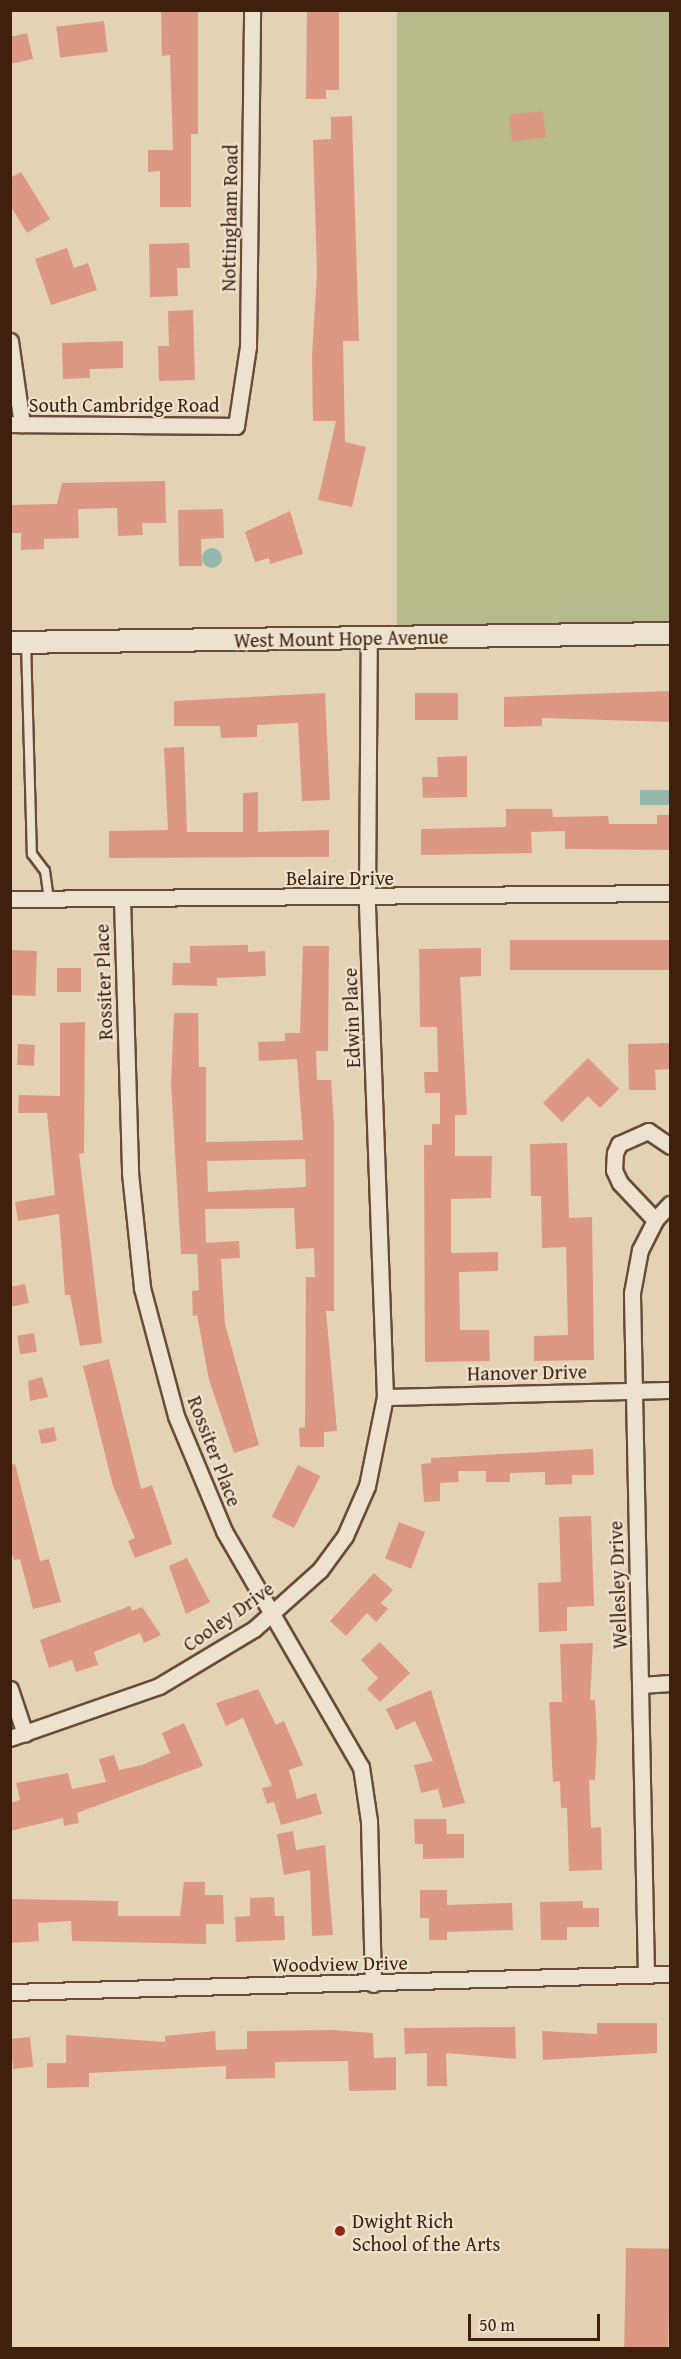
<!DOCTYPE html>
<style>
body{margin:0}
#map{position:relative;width:681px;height:2359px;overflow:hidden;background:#e4d2b5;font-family:"Gentium Book Plus",serif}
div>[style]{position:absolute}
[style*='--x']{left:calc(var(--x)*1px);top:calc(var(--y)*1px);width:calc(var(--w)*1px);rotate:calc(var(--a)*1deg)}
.green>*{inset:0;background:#b7bb8b;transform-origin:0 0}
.water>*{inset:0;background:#95b8ad;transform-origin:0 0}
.round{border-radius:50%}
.building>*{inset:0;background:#dd9884;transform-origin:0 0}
.roads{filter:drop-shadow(2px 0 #694c37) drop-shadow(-2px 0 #694c37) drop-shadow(0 2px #694c37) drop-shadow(0 -2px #694c37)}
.lane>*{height:8px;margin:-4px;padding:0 4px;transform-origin:4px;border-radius:4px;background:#ede2cf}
.street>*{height:15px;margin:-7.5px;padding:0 7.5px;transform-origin:7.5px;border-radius:7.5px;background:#ede2cf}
.secondary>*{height:21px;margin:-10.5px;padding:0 10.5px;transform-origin:10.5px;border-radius:10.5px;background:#ede2cf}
.dots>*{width:16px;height:16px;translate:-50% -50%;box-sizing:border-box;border:3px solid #ede2cf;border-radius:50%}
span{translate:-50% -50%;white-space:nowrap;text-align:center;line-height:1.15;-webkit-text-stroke:4.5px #ede2cf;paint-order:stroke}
.street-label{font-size:20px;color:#401f0d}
.poi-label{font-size:20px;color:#401f0d}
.left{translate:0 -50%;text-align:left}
.frame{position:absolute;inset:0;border:12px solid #401f0d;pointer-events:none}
.scale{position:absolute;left:468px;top:2314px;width:132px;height:27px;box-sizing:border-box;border:3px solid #401f0d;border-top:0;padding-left:8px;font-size:18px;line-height:21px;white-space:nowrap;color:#401f0d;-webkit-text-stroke:4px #ede2cf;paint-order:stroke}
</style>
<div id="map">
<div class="green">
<i style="left:397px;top:11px;width:273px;height:626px"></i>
</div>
<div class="water">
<i class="round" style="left:202px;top:548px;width:20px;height:20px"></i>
<i style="left:669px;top:790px;width:15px;height:29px;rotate:90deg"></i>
</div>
<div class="building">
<i style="clip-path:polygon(161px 10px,198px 10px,198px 134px,191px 134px,191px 207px,160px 207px,160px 171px,148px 172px,148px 150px,173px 150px,170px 55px,162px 56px)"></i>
<i style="clip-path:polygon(307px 10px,339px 10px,339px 90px,326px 90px,326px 99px,306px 99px)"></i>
<i style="left:104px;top:21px;width:31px;height:48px;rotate:83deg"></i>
<i style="clip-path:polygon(27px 33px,33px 59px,10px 64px,10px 37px)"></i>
<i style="left:543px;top:111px;width:27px;height:34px;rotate:84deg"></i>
<i style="clip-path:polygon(352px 116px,359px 341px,343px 341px,345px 442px,366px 447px,352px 507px,318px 500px,336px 421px,313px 421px,312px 355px,317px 273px,313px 140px,331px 139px,331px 117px)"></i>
<i style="clip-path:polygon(21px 172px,50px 219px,27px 233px,10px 205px,10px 178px)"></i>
<i style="clip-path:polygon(189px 243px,190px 268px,177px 268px,178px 296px,150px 297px,149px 244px)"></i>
<i style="clip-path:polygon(67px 248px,74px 268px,88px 263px,97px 290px,51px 305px,35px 259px)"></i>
<i style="clip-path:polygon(193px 310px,195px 380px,159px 381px,158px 346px,169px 346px,168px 311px)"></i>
<i style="clip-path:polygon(123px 341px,123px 368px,90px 369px,90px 378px,63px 379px,62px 343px)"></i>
<i style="clip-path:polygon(165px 481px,166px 523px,142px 523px,143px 535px,118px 536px,117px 508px,78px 509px,79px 538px,44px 539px,44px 549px,21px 550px,21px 533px,10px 533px,10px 505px,57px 504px,62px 483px)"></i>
<i style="clip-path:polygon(223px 509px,224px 538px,201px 539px,202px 566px,179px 566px,178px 510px)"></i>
<i style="clip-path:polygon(290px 511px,303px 554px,270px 564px,269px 558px,255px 562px,245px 532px)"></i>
<i style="clip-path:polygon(670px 691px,670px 722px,542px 718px,542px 726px,504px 727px,504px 697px)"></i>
<i style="clip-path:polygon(325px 693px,330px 800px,302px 801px,298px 723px,257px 725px,257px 737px,221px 738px,220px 726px,174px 726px,174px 701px)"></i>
<i style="left:415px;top:693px;width:43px;height:27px"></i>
<i style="clip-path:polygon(184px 747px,187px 832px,243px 832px,243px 793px,258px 792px,258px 832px,329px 830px,329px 857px,109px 858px,109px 831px,168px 830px,164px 748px)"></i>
<i style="clip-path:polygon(467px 756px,467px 797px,423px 798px,422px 777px,438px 777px,437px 757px)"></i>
<i style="clip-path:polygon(506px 809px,552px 809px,553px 817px,608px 816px,609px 824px,657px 824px,657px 815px,670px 815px,670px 850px,565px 849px,565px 831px,531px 832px,532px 853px,421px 855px,421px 829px,506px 827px)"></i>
<i style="left:670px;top:940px;width:30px;height:160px;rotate:90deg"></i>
<i style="clip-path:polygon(248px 945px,248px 952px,265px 951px,266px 976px,217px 978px,217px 986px,172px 985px,173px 963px,190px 963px,190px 946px)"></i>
<i style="clip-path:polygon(evenodd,303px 946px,329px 946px,328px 1051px,316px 1051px,317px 1080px,331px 1080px,334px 1124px,334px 1311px,326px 1311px,337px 1431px,324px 1432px,324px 1447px,300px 1447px,299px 1428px,305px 1427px,306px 1277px,315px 1277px,314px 1248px,296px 1249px,294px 1208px,205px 1209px,206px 1243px,239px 1241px,240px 1258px,221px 1259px,225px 1324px,259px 1445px,234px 1453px,209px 1380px,197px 1315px,193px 1316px,192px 1291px,199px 1290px,197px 1254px,181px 1254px,171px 1084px,174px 1013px,198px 1013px,199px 1067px,206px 1067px,206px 1142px,303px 1140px,297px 1059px,259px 1061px,258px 1042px,285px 1041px,285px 1033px,300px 1033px,303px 946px,305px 1159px,306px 1187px,208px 1192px,207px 1161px,305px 1159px)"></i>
<i style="clip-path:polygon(481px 948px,481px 976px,460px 977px,467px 1115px,455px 1115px,455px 1156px,492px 1156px,491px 1198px,451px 1199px,451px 1253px,498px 1252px,498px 1271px,459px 1272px,460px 1330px,489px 1330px,490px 1361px,425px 1362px,424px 1145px,432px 1145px,432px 1124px,440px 1124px,440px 1093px,425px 1093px,424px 1072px,438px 1072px,437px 1027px,420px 1027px,419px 949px)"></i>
<i style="left:10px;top:950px;width:27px;height:45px;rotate:2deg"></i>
<i style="left:81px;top:968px;width:24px;height:24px;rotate:90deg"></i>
<i style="clip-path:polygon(85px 1022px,84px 1153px,79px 1154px,102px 1343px,80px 1346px,70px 1295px,65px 1295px,59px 1214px,18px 1221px,15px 1202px,55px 1195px,47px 1113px,18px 1113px,19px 1095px,60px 1096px,60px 1023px)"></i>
<i style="clip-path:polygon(670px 1043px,670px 1069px,655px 1070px,656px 1090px,629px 1090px,628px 1044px)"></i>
<i style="left:18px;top:1044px;width:17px;height:21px;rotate:3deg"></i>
<i style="clip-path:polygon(588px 1058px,619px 1089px,600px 1108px,588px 1096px,562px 1122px,543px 1103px)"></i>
<i style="clip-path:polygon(567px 1143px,569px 1218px,592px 1217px,594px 1360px,534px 1361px,534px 1336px,568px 1335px,566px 1247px,542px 1248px,541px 1196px,531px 1196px,530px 1144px)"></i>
<i style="clip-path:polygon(25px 1284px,29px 1303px,10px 1307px,10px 1287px)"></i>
<i style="left:34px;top:1333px;width:19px;height:17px;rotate:81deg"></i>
<i style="clip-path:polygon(109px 1359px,141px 1489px,152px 1485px,172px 1544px,135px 1558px,128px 1541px,135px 1538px,113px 1486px,83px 1366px)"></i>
<i style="clip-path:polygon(42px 1377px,48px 1397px,30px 1401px,28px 1381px)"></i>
<i style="left:54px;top:1427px;width:14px;height:16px;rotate:78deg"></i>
<i style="clip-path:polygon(593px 1449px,594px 1475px,572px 1475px,572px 1484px,545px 1485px,545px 1472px,510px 1473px,510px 1482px,486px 1482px,486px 1471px,458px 1471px,459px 1482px,440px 1483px,440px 1501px,424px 1502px,421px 1464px,431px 1463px,431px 1458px)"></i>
<i style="clip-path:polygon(15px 1464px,40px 1561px,49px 1559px,61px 1602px,33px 1609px,20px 1559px,14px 1560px,10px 1549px,10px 1465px)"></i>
<i style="left:298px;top:1465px;width:25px;height:58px;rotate:27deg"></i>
<i style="clip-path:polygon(591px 1516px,594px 1606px,567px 1607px,567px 1631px,539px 1632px,538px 1583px,561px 1582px,559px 1517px)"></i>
<i style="left:399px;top:1522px;width:28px;height:39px;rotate:21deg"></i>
<i style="clip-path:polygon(187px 1558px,210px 1602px,186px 1614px,169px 1566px)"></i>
<i style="clip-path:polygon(374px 1573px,393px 1590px,381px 1603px,388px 1609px,376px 1622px,367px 1613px,346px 1636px,330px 1621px)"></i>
<i style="clip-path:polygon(130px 1606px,132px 1611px,142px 1607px,161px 1635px,144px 1643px,140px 1633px,94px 1652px,98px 1665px,76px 1672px,72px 1660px,49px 1668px,40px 1640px)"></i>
<i style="clip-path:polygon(380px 1642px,410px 1673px,380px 1702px,367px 1689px,378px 1678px,361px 1660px)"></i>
<i style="clip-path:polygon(593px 1643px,590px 1700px,595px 1700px,597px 1738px,595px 1780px,589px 1780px,591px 1828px,601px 1827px,602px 1870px,569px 1871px,567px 1808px,561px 1808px,560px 1781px,553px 1782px,549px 1702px,562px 1702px,560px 1644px)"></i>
<i style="clip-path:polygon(258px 1689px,276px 1725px,284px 1721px,303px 1765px,289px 1770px,297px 1799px,316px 1793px,322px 1814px,281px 1825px,274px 1802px,267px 1804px,262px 1788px,272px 1786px,243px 1718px,226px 1726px,216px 1703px)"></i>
<i style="clip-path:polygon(431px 1690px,465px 1803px,443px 1808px,438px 1789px,421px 1793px,414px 1765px,433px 1761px,415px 1721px,396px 1730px,386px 1709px)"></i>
<i style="clip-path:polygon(184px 1723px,203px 1766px,77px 1813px,79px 1823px,64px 1826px,63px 1818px,10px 1831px,10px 1803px,20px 1800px,16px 1783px,68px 1773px,72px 1789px,106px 1782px,99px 1759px,114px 1755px,119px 1770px,142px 1765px,170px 1753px,162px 1733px)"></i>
<i style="clip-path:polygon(414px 1819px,446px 1819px,447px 1834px,464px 1834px,464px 1858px,423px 1859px,423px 1844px,415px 1844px)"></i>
<i style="clip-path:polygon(293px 1831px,296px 1850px,325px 1845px,333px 1935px,312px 1936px,310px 1870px,284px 1875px,277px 1834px)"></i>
<i style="clip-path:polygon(184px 1882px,205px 1882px,205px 1895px,223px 1895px,224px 1924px,206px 1924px,206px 1944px,72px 1941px,71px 1921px,38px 1923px,39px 1941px,11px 1943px,10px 1899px,118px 1901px,118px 1916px,180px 1916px)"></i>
<i style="clip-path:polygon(420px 1890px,447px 1890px,447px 1905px,512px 1903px,513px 1930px,447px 1932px,447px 1940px,429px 1940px,429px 1918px,420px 1918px)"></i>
<i style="clip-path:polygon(274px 1897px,275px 1916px,284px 1916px,285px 1940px,236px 1942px,235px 1917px,250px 1916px,250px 1898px)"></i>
<i style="clip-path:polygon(583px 1901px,583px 1908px,599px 1908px,599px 1927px,567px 1927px,567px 1940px,541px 1940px,540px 1902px)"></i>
<i style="clip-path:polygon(597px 2023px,657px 2023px,657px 2053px,543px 2060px,542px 2031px,597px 2034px)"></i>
<i style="clip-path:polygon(515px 2027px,516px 2059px,446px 2053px,447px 2086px,427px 2086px,427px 2053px,405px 2054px,404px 2028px)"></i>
<i style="clip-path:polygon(333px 2030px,373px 2033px,374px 2058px,396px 2057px,396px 2090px,349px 2091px,348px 2061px,275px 2062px,275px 2078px,226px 2079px,226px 2066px,89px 2073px,89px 2087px,47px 2088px,47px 2063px,66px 2063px,66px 2035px,165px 2042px,165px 2036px,215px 2031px,216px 2050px,247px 2049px,247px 2031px)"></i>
<i style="left:30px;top:2037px;width:30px;height:20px;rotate:84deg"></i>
<i style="left:626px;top:2248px;width:44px;height:101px;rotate:1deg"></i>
</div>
<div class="roads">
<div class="lane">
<i style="--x:26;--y:643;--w:211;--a:88.4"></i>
<i style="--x:32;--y:854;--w:21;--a:53"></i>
<i style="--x:45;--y:871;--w:28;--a:82"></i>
</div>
<div class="street">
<i style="--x:10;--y:341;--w:84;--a:81.8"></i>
<i style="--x:10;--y:424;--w:226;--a:0.5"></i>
<i style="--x:236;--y:426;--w:80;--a:-81.4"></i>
<i style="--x:248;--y:347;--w:337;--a:-89.3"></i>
<i style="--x:10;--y:899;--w:660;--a:-0.52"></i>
<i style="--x:122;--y:899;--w:274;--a:88.3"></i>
<i style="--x:130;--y:1173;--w:116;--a:84"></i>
<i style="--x:142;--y:1288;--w:132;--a:75.1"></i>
<i style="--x:176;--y:1416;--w:125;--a:67.3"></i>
<i style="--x:224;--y:1531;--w:273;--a:59.9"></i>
<i style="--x:361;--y:1767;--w:55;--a:81.6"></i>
<i style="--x:369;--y:1821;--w:163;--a:88.6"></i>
<i style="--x:655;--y:1220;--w:51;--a:-133.4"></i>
<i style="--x:620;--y:1183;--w:14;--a:-115"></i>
<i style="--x:614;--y:1170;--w:17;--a:-87"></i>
<i style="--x:615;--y:1153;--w:10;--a:-66"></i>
<i style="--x:619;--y:1144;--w:32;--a:-24"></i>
<i style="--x:648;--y:1131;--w:27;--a:34"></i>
<i style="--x:385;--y:1397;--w:285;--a:-1.4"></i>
<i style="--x:641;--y:1685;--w:29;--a:-4"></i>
<i style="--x:10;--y:1689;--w:47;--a:71.6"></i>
<i style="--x:10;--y:1738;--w:158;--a:-19.2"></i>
<i style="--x:159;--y:1686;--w:111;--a:-31"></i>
<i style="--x:254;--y:1629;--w:89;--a:-41.8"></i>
<i style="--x:320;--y:1570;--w:42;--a:-53.7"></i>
<i style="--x:345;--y:1536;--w:55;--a:-66.3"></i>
<i style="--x:367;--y:1486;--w:91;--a:-78.6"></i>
<i style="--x:385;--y:1397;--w:499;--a:-92.1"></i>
<i style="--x:367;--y:898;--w:260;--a:-89.6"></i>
<i style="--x:646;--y:1975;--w:682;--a:-91.18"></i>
<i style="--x:632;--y:1293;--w:44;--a:-79.5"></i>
<i style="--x:640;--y:1250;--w:34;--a:-63"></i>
<i style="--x:655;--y:1220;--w:22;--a:-47"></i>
<i style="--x:10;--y:1992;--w:660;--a:-1.56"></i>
</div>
<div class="secondary">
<i style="--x:10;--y:642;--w:660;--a:-0.78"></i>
</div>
</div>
<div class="dots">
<i style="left:340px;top:2231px;background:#8f2418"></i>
</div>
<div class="street-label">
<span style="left:229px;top:218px;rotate:-89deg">Nottingham Road</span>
<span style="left:124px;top:404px">South Cambridge Road</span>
<span style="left:341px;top:638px;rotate:-1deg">West Mount Hope Avenue</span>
<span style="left:340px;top:877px">Belaire Drive</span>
<span style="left:103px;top:982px;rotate:-92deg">Rossiter Place</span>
<span style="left:351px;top:1018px;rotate:-92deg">Edwin Place</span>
<span style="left:527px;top:1372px;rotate:-1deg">Hanover Drive</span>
<span style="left:215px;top:1451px;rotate:69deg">Rossiter Place</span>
<span style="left:617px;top:1585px;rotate:-92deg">Wellesley Drive</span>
<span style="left:228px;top:1616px;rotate:-35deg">Cooley Drive</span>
<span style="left:340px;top:1963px;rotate:-1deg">Woodview Drive</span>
</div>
<div class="poi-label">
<span class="left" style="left:352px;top:2232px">Dwight Rich<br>School of the Arts</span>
</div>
<div class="frame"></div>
<div class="scale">50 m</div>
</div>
